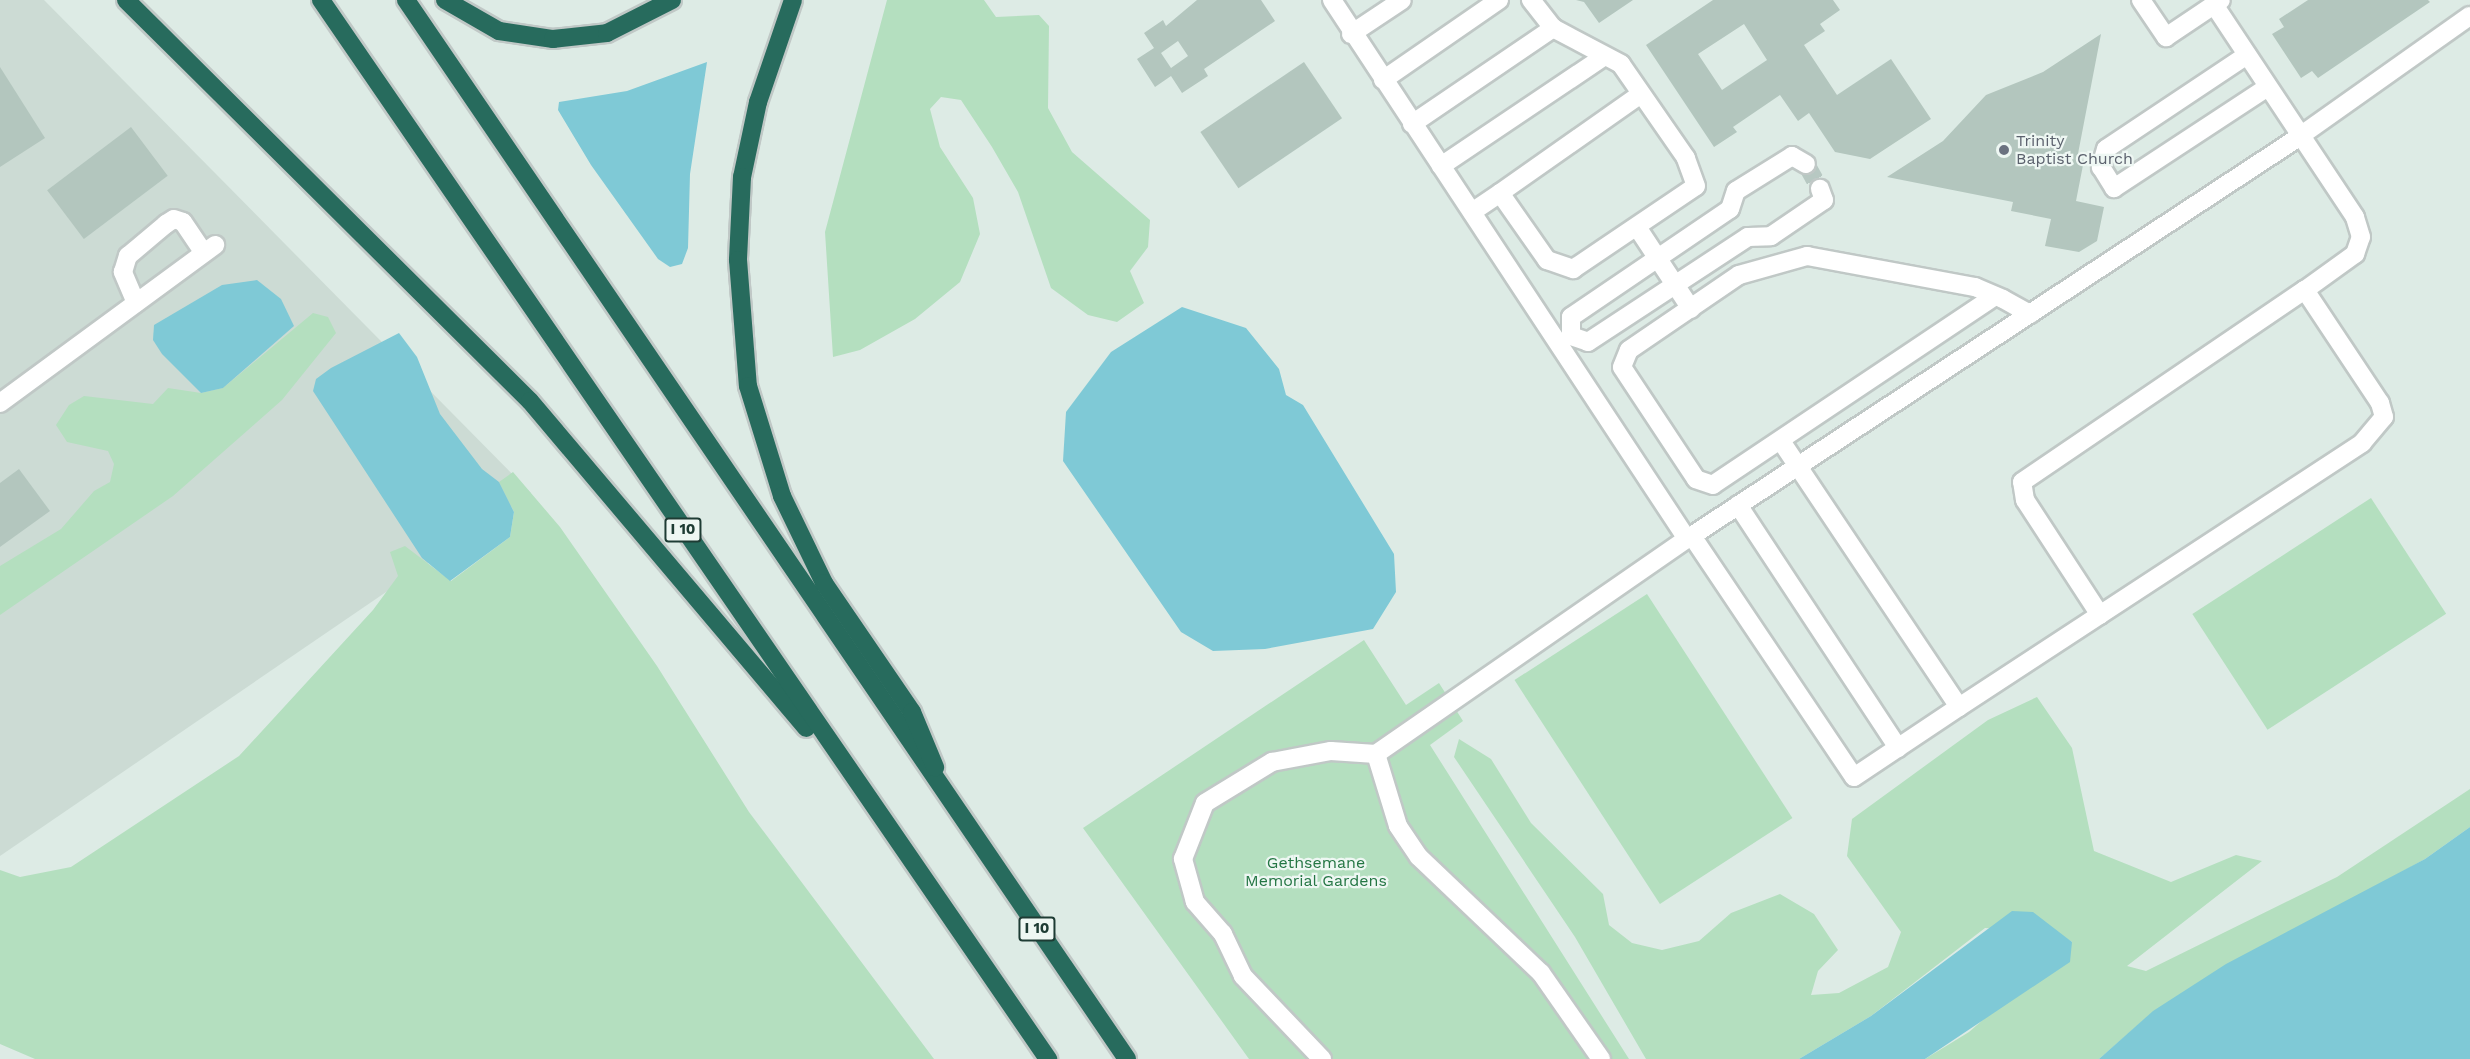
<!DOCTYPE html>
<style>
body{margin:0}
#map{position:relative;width:2470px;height:1059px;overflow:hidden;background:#ddebe5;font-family:"Work Sans",sans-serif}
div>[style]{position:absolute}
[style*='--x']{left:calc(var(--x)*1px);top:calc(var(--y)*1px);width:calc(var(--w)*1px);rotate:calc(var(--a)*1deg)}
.built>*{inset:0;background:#ccdbd4}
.green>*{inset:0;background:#b4dfbf;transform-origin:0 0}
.water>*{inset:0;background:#7fc9d6}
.building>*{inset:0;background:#b3c6be;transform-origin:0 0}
.minor-tunnel>*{height:18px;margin-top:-9px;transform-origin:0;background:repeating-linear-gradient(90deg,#b7c8c2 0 18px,transparent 0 27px)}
.roads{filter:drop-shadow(2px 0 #c0c8c6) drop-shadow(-2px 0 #c0c8c6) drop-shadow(0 2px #c0c8c6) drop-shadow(0 -2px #c0c8c6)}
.minor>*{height:18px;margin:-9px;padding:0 9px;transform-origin:9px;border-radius:9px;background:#fff}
.highway>*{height:18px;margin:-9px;padding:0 9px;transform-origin:9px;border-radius:9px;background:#276b5d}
.dots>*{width:16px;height:16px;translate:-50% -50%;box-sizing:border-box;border:3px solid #eef7f3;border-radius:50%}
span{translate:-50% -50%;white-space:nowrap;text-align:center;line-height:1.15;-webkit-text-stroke:4.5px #eef7f3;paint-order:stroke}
.shield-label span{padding:2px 4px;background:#eef7f3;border:2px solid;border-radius:4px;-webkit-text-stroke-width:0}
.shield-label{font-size:15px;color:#1e3c34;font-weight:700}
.worship-label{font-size:16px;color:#5b616d}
.left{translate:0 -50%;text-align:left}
.park-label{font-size:16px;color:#247644}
</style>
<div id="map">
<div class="built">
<i style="clip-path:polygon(0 0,44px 0,531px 493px,0 856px)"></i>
</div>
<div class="green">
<i style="clip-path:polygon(887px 0,984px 0,996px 17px,1039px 15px,1049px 26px,1048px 108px,1072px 152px,1150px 220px,1148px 247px,1130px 271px,1144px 303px,1117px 322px,1088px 315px,1051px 288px,1018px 192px,992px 147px,961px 100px,941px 97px,930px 109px,940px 147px,973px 198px,980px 234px,960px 282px,915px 319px,860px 350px,833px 357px,825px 232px)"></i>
<i style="clip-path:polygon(313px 313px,328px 317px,336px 333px,282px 400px,173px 496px,0 615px,0 566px,61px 529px,94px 491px,110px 482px,114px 464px,108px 451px,67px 442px,56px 425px,69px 405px,84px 396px,153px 404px,168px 388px,201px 393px,223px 388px)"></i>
<i style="clip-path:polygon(513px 472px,560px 527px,657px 666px,749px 812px,934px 1059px,35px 1059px,0 1044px,0 870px,20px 877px,71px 867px,239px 756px,373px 610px,398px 576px,390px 552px,405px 546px,451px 581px,510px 537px,514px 512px,499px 482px)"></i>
<i style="left:2371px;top:498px;width:138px;height:213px;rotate:57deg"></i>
<i style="left:1647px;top:594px;width:267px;height:158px;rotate:57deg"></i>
<i style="clip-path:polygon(1364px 640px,1406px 705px,1439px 683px,1463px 721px,1430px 745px,1629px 1059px,1249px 1059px,1083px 828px)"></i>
<i style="clip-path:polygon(2037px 697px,2072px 748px,2094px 851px,2171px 882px,2236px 855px,2262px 861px,2127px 966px,2146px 971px,2337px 877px,2470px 789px,2470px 827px,2425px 859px,2154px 1011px,2099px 1059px,1925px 1059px,1969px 1032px,2072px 942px,2056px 932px,1985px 928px,1871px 1016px,1799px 1059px,1646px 1059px,1575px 937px,1454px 757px,1459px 739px,1491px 759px,1531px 823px,1603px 894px,1609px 925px,1632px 943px,1662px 950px,1699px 941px,1731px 913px,1780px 894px,1814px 914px,1838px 950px,1818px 971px,1811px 995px,1839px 993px,1888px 967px,1901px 932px,1847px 856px,1852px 819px,1988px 720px)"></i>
</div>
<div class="water">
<i style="clip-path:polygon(707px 62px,690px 174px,688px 248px,682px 264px,670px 267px,658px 259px,591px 165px,558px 110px,559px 102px,627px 91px)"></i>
<i style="clip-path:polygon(257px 280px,281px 299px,294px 326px,223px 388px,201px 393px,162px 354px,153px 340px,154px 325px,222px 285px)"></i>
<i style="clip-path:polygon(1182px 307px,1246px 328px,1279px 369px,1286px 395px,1303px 405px,1394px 554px,1396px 592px,1373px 629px,1265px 649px,1213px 651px,1181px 632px,1063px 461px,1066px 412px,1111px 352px)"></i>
<i style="clip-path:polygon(399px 333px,417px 357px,440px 414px,482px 469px,499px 482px,514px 512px,510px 537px,450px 581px,422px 558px,313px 391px,316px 379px,331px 368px)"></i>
<i style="clip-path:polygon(2470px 827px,2470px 1059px,2099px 1059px,2153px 1011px,2226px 964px,2425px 859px)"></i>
<i style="clip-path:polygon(2012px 911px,2033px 912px,2072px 942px,2070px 962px,1925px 1059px,1799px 1059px,1871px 1016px)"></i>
</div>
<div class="building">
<i style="clip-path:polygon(evenodd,1197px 0,1261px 0,1275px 21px,1204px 69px,1208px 76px,1182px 93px,1171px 76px,1155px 87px,1137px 59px,1154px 48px,1144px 33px,1163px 20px,1166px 26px,1197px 0,1178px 41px,1188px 56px,1171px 68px,1161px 53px,1178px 41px)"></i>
<i style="clip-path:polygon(1576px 0,1633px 0,1599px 23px,1584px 2px)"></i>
<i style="clip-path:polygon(evenodd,1713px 0,1833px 0,1840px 10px,1820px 24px,1825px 31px,1804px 45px,1837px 95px,1891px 59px,1931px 119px,1870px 159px,1835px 152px,1809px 113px,1798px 121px,1780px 95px,1733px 127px,1737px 132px,1714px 147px,1646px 45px,1713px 0,1744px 24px,1767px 60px,1722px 90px,1698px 54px,1744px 24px)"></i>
<i style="clip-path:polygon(2308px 0,2428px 0,2430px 2px,2318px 78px,2312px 71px,2301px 78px,2272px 34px,2284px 27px,2279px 19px)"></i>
<i style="clip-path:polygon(2101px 34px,2077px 159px,2084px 160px,2076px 201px,2104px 207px,2097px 241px,2079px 252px,2045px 246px,2051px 219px,2011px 211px,2013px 202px,1887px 177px,1943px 141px,1986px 95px,2043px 72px)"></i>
<i style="left:1304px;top:62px;width:68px;height:125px;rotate:56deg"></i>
<i style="clip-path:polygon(0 67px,45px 138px,0 167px)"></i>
<i style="left:131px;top:127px;width:61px;height:105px;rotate:53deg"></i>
<i style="clip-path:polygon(19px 469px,50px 511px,0 547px,0 483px)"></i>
</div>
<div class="minor-tunnel">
<i style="--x:1806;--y:164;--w:29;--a:61"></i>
</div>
<div class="roads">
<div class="minor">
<i style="--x:1332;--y:0;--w:645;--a:56.63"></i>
<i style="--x:2141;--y:0;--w:45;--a:56"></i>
<i style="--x:2166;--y:37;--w:66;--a:-33.9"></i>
<i style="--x:1351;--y:34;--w:61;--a:-33.7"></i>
<i style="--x:2247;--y:55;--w:169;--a:146.3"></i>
<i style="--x:2106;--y:149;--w:19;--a:106"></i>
<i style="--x:2101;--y:167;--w:25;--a:58"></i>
<i style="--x:2114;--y:188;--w:184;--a:-33.3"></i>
<i style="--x:1383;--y:80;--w:141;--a:-34.6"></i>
<i style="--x:1412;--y:124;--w:171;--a:-34.2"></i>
<i style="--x:1441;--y:166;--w:197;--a:-33.9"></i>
<i style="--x:1500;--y:193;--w:172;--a:-35.1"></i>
<i style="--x:1472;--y:212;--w:34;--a:-34"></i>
<i style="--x:1500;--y:193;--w:82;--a:55"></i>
<i style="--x:1547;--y:260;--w:28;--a:19"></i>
<i style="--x:1573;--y:269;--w:148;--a:-34"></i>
<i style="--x:1696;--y:186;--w:30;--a:-110"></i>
<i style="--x:1686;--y:158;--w:114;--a:-124.7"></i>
<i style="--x:1621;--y:64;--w:77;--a:-152.1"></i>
<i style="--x:1553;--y:28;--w:36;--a:-128"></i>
<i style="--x:1637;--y:227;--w:98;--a:56.6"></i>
<i style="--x:1995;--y:296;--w:339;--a:146.2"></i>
<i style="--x:1713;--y:485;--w:18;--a:-161"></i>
<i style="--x:1696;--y:479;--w:134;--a:-123.5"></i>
<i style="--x:1622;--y:367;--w:18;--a:-68"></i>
<i style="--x:1629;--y:350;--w:133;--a:-34.3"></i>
<i style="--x:1739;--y:275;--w:71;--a:-15.6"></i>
<i style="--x:1807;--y:256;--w:171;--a:10.5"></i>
<i style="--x:1975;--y:287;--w:30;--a:23"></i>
<i style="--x:2003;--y:299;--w:31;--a:29"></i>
<i style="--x:136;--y:303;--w:34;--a:-113"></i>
<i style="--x:123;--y:272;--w:17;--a:-73"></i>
<i style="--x:128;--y:256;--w:50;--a:-40.1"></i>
<i style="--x:166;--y:224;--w:9;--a:-32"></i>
<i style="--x:174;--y:219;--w:9;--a:18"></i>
<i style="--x:183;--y:222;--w:37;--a:56"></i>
<i style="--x:1571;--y:336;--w:19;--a:-90"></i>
<i style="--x:1571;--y:317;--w:192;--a:-34.2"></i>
<i style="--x:1730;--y:209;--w:19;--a:-72"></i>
<i style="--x:1736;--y:191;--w:66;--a:-32"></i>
<i style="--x:1792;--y:156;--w:16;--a:30"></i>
<i style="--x:1571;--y:336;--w:18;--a:19"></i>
<i style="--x:1588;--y:342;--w:191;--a:-33.3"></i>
<i style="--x:1748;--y:237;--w:23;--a:-2"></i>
<i style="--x:1771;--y:236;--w:64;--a:-34.2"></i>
<i style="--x:1824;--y:200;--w:12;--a:-110"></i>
<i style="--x:0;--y:403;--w:267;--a:-36.3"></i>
<i style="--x:1738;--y:505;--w:291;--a:56.6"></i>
<i style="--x:1692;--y:536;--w:290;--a:56.1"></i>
<i style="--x:1854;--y:777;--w:126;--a:-33.7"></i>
<i style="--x:1959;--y:707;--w:320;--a:-123.8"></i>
<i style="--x:2100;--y:615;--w:137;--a:-123.1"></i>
<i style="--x:2025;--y:500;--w:18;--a:-99"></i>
<i style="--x:2022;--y:482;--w:342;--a:-34.2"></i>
<i style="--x:1959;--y:707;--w:482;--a:-33.2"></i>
<i style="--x:2362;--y:443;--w:34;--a:-50"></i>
<i style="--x:2384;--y:417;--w:15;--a:-106"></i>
<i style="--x:2380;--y:403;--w:136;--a:-123.6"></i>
<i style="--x:2305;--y:290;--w:62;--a:-35.8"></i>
<i style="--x:2355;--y:254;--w:18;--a:-71"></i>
<i style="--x:2361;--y:237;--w:21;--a:-107"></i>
<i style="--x:2355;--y:217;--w:255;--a:-123.6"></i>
<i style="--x:1376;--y:754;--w:75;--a:73"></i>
<i style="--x:1398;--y:826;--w:37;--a:56"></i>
<i style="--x:1419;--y:857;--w:168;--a:43.6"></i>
<i style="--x:1541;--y:973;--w:105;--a:55.1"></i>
<i style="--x:1322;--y:1059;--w:115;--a:-133.6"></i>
<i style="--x:1243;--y:976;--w:47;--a:-115.5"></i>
<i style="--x:1223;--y:934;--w:43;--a:-131.2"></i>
<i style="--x:1195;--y:902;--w:45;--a:-105.6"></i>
<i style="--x:1183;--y:859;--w:60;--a:-68.6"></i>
<i style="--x:1205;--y:803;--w:79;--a:-31.5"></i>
<i style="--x:1272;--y:762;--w:60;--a:-10.6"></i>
<i style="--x:1331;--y:751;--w:45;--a:3.8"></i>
<i style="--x:1376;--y:754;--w:378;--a:-34.7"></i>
<i style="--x:1687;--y:539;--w:729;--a:-33.3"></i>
<i style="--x:2296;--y:139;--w:213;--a:-35.3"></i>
</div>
<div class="highway">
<i style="--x:126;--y:0;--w:569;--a:44.79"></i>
<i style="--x:530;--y:401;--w:428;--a:49.8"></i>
<i style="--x:321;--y:0;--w:1285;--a:55.53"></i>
<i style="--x:406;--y:0;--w:1281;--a:55.75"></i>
<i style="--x:445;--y:0;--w:62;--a:29.9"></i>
<i style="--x:499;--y:31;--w:55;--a:8.4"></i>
<i style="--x:553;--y:39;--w:54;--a:-6.3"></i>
<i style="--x:607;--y:33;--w:73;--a:-26.9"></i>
<i style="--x:793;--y:0;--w:108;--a:108.9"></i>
<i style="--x:758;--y:102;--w:77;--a:102"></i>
<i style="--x:742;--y:177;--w:83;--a:92.8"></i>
<i style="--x:738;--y:260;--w:126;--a:85.5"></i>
<i style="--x:748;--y:386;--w:115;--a:72.8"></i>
<i style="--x:782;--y:496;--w:97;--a:64.2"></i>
<i style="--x:824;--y:583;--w:156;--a:55.7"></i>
<i style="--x:912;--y:712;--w:60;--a:67.3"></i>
</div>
</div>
<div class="dots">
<i style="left:2004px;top:150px;background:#6b7280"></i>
</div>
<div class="shield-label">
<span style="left:683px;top:530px">I 10</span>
<span style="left:1037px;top:929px">I 10</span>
</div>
<div class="worship-label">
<span class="left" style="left:2016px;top:150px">Trinity<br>Baptist Church</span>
</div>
<div class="park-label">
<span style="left:1316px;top:872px">Gethsemane<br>Memorial Gardens</span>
</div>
</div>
